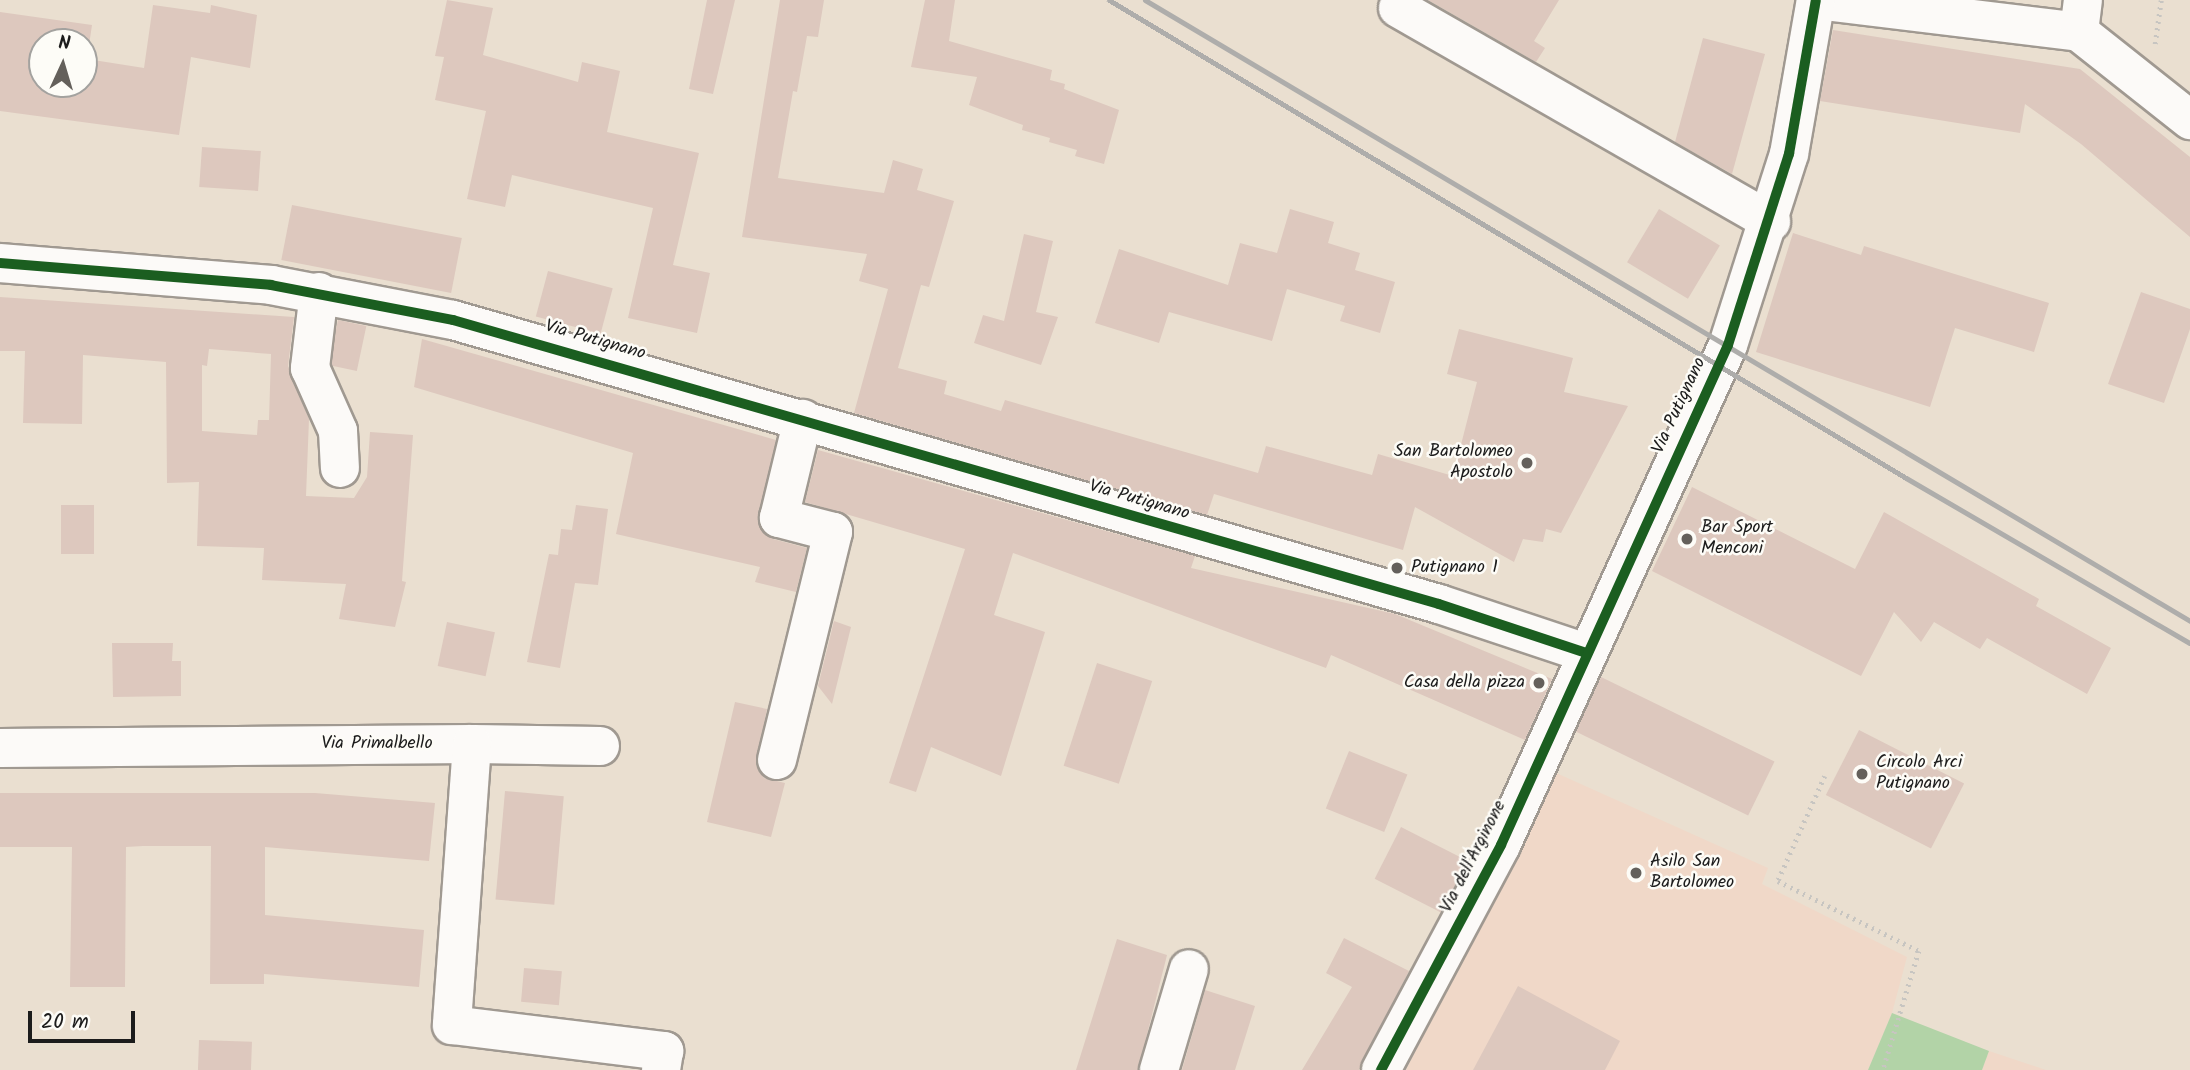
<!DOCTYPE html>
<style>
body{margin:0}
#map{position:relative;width:2190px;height:1070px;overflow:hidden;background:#eadfd0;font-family:Kalam,sans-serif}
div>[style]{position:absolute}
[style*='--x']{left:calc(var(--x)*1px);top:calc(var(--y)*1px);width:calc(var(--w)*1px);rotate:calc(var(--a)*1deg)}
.built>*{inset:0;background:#f0d8c8}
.green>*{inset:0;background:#b2d3a7}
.building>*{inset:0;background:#ddc8be;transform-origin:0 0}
.path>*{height:4.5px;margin-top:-2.25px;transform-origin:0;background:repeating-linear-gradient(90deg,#c7c5c1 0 2px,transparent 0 7px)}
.roads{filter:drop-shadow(2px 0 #a09991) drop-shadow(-2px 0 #a09991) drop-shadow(0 2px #a09991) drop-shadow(0 -2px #a09991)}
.minor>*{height:38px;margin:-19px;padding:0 19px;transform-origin:19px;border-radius:19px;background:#fcfaf8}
.rail>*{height:5px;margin:-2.5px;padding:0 2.5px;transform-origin:2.5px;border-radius:2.5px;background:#aeadab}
.cycleway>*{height:10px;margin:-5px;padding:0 5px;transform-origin:5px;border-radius:5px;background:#1b5e20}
.dots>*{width:19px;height:19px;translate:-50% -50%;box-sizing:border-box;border:4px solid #fdfcf7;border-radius:50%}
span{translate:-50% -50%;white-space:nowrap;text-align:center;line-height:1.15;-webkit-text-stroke:5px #fdfcf7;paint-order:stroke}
.street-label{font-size:18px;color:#1c1c1c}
.poi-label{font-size:18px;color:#1c1c1c}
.right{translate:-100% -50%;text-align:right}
.left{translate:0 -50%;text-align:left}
.north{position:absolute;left:28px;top:28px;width:70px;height:70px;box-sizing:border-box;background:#fdfcf7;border:2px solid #a3a29f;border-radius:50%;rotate:4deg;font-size:19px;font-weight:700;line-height:28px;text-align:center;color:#1c1c1c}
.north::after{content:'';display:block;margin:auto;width:24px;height:32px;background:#64605b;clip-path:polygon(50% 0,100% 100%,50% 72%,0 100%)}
.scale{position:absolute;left:28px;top:1011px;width:107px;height:32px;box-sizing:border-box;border:4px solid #1c1c1c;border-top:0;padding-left:9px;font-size:21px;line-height:24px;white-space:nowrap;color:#1c1c1c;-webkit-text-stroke:5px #fdfcf7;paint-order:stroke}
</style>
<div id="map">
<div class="built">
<i style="clip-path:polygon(1554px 772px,1768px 868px,1762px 884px,1907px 957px,1892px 1013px,1868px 1070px,1406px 1070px)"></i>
<i style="clip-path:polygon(1989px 1051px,2046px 1070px,1982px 1070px)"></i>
</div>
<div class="green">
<i style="clip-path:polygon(1892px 1013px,1989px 1051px,1982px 1070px,1868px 1070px)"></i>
</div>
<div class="building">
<i style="clip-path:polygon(447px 0,493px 8px,483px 55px,578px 82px,582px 62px,620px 71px,607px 132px,699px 153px,673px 265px,710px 273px,697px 333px,628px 318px,653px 208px,512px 175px,505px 207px,467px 199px,486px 111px,435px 100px,444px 57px,435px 56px)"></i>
<i style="clip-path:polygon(707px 0,735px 0,713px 94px,689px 89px)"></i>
<i style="clip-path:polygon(780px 0,824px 0,818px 37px,807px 36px,797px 92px,793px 91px,778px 178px,884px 193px,893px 160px,923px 169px,917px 190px,954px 201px,929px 287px,921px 285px,898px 368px,947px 381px,944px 394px,1001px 411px,1005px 400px,1258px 473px,1266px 446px,1372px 475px,1378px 454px,1453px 476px,1477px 382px,1447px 374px,1459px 329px,1573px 358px,1564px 392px,1628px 406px,1561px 533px,1546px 529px,1543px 542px,1523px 539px,1514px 562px,1415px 507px,1403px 550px,1214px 494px,1207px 515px,854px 413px,888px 289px,859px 281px,867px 254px,742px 237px)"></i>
<i style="clip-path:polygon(925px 0,955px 0,949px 41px,1052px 70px,1050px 80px,1065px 84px,1064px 89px,1119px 110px,1104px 164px,1075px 156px,1077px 150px,1049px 142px,1050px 138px,1022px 130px,1023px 125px,969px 105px,977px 77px,911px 67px)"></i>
<i style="clip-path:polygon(1428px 0,1559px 0,1534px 41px,1545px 48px,1536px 62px)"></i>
<i style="clip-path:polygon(evenodd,153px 5px,210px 13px,211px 5px,257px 15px,250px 68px,191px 57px,179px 135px,0 111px,0 12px,92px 25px,87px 59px,144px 68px,153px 5px,42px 42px,84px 42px,84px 84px,42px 84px,42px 42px)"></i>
<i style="clip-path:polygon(1833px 30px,2080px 69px,2190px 157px,2190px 237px,2081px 144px,2025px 104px,2020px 133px,1820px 101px)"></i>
<i style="clip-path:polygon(1703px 38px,1765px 54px,1732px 174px,1675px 142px)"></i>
<i style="left:202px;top:147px;width:59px;height:40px;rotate:4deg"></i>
<i style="left:292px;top:205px;width:173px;height:56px;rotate:11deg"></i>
<i style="clip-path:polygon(1290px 209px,1334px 222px,1328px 243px,1360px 253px,1355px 270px,1395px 282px,1380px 333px,1340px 321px,1345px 306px,1287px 289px,1272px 341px,1169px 312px,1159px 343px,1095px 323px,1119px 249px,1228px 285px,1240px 243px,1277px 253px)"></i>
<i style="left:1659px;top:209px;width:71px;height:62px;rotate:31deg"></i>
<i style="clip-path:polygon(1793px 233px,1861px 255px,1864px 246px,2049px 303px,2034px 352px,1955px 328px,1930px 407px,1756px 352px)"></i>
<i style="clip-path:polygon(1024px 234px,1053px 241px,1036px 312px,1058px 317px,1041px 365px,974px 343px,983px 315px,1004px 321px)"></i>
<i style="left:548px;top:271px;width:67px;height:47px;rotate:15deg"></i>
<i style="clip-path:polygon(2141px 292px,2190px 309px,2190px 329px,2164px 403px,2108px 384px)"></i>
<i style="clip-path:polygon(evenodd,0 297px,294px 317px,288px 366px,309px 419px,306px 496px,354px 498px,367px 477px,370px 432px,413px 435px,402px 581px,406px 582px,395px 627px,339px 619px,346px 584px,262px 580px,264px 548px,197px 546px,199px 482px,167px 483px,166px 362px,83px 355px,82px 424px,23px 423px,25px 351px,0 351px,0 297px,209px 349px,271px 354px,269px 420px,258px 420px,257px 435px,202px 431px,202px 365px,207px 366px,209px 349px)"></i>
<i style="left:338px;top:320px;width:29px;height:46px;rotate:12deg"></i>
<i style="clip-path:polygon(422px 339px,776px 440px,758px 523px,773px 539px,807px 548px,796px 592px,755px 582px,760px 567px,616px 534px,633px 453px,414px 387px)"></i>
<i style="clip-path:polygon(818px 450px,1195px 556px,1191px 568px,1395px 614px,1552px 679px,1525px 740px,1331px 655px,1326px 668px,1013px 553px,994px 615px,1045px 632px,1001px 776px,931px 747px,916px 792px,889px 783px,965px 549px,805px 502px)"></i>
<i style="clip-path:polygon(1692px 487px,1855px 569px,1884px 512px,2039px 599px,2036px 606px,2111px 648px,2087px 694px,1987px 638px,1980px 649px,1934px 622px,1921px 642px,1894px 612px,1861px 676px,1652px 571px)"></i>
<i style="left:61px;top:505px;width:33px;height:49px"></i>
<i style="clip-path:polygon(576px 505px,608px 509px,598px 585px,575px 583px,560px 668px,527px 662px,549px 554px,558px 555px,561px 529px,572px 530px)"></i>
<i style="clip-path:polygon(834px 621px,851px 627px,832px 704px,818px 686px)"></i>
<i style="left:447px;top:622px;width:49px;height:45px;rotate:12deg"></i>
<i style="clip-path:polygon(112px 643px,173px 643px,172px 661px,181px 661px,181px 696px,113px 697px)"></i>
<i style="left:1097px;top:663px;width:58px;height:108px;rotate:18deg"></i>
<i style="left:1601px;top:677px;width:193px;height:60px;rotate:26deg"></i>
<i style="clip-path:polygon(735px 702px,767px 709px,756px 765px,764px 778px,785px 783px,771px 837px,707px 822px)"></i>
<i style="left:1859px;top:730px;width:118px;height:73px;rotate:27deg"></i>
<i style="left:1349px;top:751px;width:63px;height:62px;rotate:22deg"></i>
<i style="left:505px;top:791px;width:59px;height:109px;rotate:5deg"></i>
<i style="clip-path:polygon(0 793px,315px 793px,435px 803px,429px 861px,265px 847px,265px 915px,424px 930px,419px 987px,264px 974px,264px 984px,210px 984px,211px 846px,143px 846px,126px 847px,125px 987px,70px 987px,72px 847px,0 847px)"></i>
<i style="left:1401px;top:827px;width:75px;height:58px;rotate:27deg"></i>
<i style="clip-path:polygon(1344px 938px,1409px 971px,1359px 1070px,1302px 1070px,1352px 987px,1326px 973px)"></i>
<i style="clip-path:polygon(1117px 939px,1167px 955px,1138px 1070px,1076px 1070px)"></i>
<i style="left:524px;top:968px;width:38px;height:34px;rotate:5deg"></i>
<i style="clip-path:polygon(1518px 986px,1620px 1041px,1605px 1070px,1473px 1070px)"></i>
<i style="clip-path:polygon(1205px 990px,1255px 1006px,1235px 1070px,1182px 1070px)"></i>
<i style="left:199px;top:1040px;width:53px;height:30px;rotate:2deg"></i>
</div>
<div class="path">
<i style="--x:2155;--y:44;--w:44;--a:-82.2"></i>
<i style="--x:1825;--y:776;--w:115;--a:114.1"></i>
<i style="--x:1778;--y:881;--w:157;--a:26.4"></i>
<i style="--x:1919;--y:951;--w:124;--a:106.8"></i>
</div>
<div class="roads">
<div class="minor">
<i style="--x:1816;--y:0;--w:265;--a:6.9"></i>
<i style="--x:2079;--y:32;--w:142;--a:38.4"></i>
<i style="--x:1398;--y:8;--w:430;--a:29.8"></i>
<i style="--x:2079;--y:32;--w:32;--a:-83"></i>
<i style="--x:0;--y:263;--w:272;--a:4.6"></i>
<i style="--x:271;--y:285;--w:185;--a:10.9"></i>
<i style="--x:453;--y:320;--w:1026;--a:16.07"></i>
<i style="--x:1439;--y:604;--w:155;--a:18.4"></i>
<i style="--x:319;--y:292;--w:77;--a:96.8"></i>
<i style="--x:310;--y:368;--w:69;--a:66"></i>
<i style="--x:338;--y:431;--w:37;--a:87"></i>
<i style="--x:472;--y:744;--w:128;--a:0.9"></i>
<i style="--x:0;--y:748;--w:472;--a:-0.5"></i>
<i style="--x:472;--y:744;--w:282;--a:94.1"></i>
<i style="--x:452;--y:1025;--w:214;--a:7"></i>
<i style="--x:664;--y:1051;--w:19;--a:99"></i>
<i style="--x:777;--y:760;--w:235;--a:-76.2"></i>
<i style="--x:833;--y:532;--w:56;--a:-165.5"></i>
<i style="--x:779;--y:518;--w:102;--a:-76.4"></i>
<i style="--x:1159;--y:1070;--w:105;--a:-73.5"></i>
<i style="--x:1381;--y:1070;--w:255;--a:-61.9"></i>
<i style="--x:1501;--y:845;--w:549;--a:-65.58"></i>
<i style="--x:1728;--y:345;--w:201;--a:-72.3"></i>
<i style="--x:1789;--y:154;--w:156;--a:-80.1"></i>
</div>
</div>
<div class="rail">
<i style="--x:1109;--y:0;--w:929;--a:30.95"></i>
<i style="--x:1906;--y:478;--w:328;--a:30.2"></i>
<i style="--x:1145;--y:0;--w:1216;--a:30.72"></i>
</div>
<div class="cycleway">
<i style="--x:0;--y:263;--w:272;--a:4.6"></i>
<i style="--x:271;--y:285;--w:185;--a:10.9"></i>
<i style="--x:453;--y:320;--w:1026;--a:16.07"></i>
<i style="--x:1439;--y:604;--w:155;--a:18.4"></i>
<i style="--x:1381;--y:1070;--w:255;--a:-61.9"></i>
<i style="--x:1501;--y:845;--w:549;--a:-65.58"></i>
<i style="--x:1728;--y:345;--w:201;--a:-72.3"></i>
<i style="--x:1789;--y:154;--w:156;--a:-80.1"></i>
</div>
<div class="dots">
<i style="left:1527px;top:463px;background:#64605b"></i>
<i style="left:1687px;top:539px;background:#64605b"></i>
<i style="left:1397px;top:568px;background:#64605b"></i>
<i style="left:1539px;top:683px;background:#64605b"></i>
<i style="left:1862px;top:774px;background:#64605b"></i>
<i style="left:1636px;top:873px;background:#64605b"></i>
</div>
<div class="street-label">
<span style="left:595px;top:341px;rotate:16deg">Via Putignano</span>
<span style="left:1680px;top:406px;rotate:-65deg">Via Putignano</span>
<span style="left:1139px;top:501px;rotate:16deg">Via Putignano</span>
<span style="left:377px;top:744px">Via Primalbello</span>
<span style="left:1474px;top:857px;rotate:-63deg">Via dell'Arginone</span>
</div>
<div class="poi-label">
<span class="right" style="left:1513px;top:463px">San Bartolomeo<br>Apostolo</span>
<span class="left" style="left:1701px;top:539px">Bar Sport<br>Menconi</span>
<span class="left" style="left:1411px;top:568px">Putignano 1</span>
<span class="right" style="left:1525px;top:683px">Casa della pizza</span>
<span class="left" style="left:1876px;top:774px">Circolo Arci<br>Putignano</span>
<span class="left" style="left:1650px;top:873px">Asilo San<br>Bartolomeo</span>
</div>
<div class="north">N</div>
<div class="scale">20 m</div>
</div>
